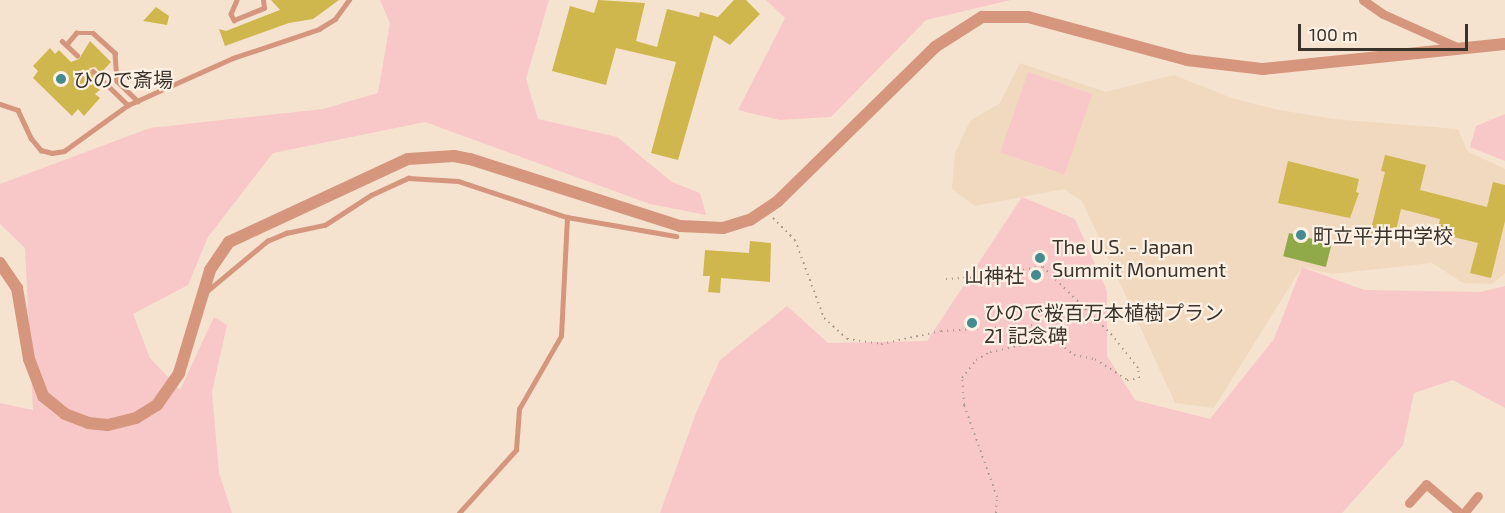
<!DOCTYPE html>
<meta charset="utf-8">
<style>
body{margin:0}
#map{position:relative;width:1505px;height:513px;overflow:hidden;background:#f6e3cf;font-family:"Exo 2","Noto Sans JP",sans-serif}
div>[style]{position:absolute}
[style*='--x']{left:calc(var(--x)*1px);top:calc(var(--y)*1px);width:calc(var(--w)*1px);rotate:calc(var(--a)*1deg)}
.built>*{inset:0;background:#f1d9bf}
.green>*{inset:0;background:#f8c7c8;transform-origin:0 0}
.water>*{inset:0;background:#90aa49;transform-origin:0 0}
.building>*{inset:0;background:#cfb64d}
.path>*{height:2px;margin-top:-1px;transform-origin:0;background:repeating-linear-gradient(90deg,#ab9d8e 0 1.5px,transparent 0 6px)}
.service>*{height:4.5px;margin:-2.25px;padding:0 2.25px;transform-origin:2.25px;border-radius:2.25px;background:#d5967d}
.minor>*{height:9px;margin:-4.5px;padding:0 4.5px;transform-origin:4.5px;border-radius:4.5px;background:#d5967d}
.tertiary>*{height:12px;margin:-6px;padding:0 6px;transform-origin:6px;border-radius:6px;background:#d5967d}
.dots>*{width:16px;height:16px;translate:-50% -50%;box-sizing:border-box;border:3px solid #fdf1e5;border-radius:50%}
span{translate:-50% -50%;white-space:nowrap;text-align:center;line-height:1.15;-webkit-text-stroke:4.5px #fdf1e5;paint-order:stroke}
.poi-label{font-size:20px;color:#3a332b}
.left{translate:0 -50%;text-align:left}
.right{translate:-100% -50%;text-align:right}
.scale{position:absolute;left:1298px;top:24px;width:170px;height:27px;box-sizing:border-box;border:3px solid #3a332b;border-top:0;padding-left:8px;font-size:18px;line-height:21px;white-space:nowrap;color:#3a332b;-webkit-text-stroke:4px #fdf1e5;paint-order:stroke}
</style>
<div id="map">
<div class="built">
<i style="clip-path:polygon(1020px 63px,1106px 92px,1174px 75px,1232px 98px,1274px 109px,1333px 119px,1458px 129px,1467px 151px,1505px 169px,1505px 273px,1492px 284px,1463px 283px,1432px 263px,1332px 274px,1302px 267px,1214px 408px,1175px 403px,1082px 201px,1064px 189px,975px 206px,952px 189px,955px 153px,970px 121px,1000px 103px)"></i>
</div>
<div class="green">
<i style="clip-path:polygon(380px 0,549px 0,526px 79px,538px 119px,617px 137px,672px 182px,700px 193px,706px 215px,650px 204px,425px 122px,273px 153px,208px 237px,188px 285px,133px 314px,150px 358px,180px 390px,214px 317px,227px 325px,212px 392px,219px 473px,232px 513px,0 513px,0 403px,33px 410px,25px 248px,0 224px,0 184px,150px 128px,323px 109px,378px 93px,390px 23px)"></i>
<i style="clip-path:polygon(766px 0,1011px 0,926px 20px,831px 117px,780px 120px,738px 110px,785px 18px)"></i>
<i style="left:1028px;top:72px;width:68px;height:85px;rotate:19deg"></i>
<i style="clip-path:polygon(1505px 114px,1505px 161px,1470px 147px,1476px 126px)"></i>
<i style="clip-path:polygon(1022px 197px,1075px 219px,1107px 291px,1107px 356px,1135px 400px,1210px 419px,1274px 339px,1302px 267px,1364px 290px,1480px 292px,1505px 286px,1505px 408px,1453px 380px,1414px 393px,1403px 445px,1342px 513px,660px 513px,696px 413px,720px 360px,787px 306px,828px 343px,927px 341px)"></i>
</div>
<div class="water">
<i style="left:1289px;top:233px;width:44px;height:24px;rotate:14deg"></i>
</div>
<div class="building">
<i style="clip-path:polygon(271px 0,339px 0,313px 19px,289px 23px,225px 46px,219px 29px,226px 31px,280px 10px)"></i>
<i style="clip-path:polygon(598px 0,645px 3px,636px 41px,657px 47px,667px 9px,699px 17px,700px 12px,718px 17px,734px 0,746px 0,760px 14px,730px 45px,714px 35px,678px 160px,651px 153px,676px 62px,616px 48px,606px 85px,552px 71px,570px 6px,594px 13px)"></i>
<i style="clip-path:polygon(156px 7px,169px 16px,167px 25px,143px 21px)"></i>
<i style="clip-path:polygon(90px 41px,111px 62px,101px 73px,95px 67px,89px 68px,95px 79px,92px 82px,100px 90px,95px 94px,100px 98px,84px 116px,78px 109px,72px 116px,33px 78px,38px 71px,33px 66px,50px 48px,55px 54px,59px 50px,71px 62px,79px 59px)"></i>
<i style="clip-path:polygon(1385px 155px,1426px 165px,1420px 190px,1487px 207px,1493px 182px,1505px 185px,1505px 221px,1491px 278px,1470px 273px,1478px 243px,1437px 233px,1440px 219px,1401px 209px,1394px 239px,1370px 233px,1385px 172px,1381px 171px)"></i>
<i style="clip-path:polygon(1288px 161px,1359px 179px,1356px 192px,1359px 193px,1350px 218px,1278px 203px)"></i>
<i style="clip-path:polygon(750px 241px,771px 243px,770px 282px,721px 278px,720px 293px,708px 292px,710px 276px,703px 276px,705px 250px,749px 253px)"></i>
</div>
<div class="path">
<i style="--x:773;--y:218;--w:31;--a:45"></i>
<i style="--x:795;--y:240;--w:83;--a:69.6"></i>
<i style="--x:824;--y:318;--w:31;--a:42"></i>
<i style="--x:847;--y:339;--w:34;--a:8"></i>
<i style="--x:881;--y:344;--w:61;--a:-12.2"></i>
<i style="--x:941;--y:331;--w:96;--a:-3.6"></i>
<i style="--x:1037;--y:325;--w:48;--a:39"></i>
<i style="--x:1074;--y:355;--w:21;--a:11"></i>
<i style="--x:1095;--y:359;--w:38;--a:33"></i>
<i style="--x:1127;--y:380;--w:12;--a:-9"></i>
<i style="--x:1139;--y:378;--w:10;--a:-96"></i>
<i style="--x:1138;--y:368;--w:42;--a:-128.2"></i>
<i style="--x:1112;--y:335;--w:98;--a:-135.4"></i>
<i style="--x:1042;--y:266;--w:54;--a:168.3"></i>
<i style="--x:989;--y:277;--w:44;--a:177.4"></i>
<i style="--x:996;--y:513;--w:16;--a:-86"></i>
<i style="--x:997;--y:497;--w:98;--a:-109.7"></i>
<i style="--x:964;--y:405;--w:27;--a:-94"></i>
<i style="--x:962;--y:378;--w:23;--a:-52"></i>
<i style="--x:976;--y:360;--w:16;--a:-30"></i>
<i style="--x:990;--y:352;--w:64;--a:-11.7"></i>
</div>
<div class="service">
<i style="--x:237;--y:0;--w:15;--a:113"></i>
<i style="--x:231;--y:14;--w:7;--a:63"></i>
<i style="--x:234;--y:20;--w:32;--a:-22"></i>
<i style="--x:264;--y:8;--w:8;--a:-97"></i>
<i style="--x:62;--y:41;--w:21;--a:43"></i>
<i style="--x:66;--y:45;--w:16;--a:-50"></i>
<i style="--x:76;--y:33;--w:17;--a:0"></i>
<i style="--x:93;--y:33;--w:30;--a:42"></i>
<i style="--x:115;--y:53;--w:28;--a:86"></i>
<i style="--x:117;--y:81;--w:29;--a:44"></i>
<i style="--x:93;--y:71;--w:49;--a:44.2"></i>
<i style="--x:0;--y:104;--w:19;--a:18"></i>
<i style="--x:18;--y:110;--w:31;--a:65"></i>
<i style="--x:31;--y:138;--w:16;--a:50"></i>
<i style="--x:41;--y:150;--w:11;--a:15"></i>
<i style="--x:52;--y:153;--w:12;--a:-9"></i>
<i style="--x:64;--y:151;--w:79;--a:-35.7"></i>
<i style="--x:128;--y:105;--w:115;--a:-24.1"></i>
<i style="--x:233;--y:58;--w:91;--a:-18.6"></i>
<i style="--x:319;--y:29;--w:19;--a:-32"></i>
<i style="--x:335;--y:19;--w:24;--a:-54"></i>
<i style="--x:206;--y:292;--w:80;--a:-39.9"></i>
<i style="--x:267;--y:241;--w:21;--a:-23"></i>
<i style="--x:286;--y:233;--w:40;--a:-12"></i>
<i style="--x:325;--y:225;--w:55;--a:-33.1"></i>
<i style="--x:371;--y:195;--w:41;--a:-24.7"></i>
<i style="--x:408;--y:178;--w:50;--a:3.4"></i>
<i style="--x:458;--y:181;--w:115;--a:18.3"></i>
<i style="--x:567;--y:217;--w:111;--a:9.9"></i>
<i style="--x:459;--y:513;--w:85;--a:-47.9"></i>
<i style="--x:516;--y:450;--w:41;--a:-85.8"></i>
<i style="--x:519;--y:409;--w:84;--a:-60.1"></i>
<i style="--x:561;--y:336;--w:119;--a:-87.1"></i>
</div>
<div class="minor">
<i style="--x:1363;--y:0;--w:24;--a:35"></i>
<i style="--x:1383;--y:14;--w:83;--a:24.1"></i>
<i style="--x:1409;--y:503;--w:25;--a:-48"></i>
<i style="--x:1426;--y:484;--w:45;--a:40.5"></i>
<i style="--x:1464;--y:513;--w:22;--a:-51"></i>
</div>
<div class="tertiary">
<i style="--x:0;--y:263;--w:30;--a:56"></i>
<i style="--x:17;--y:288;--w:72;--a:80.4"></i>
<i style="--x:29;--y:359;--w:40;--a:69"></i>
<i style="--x:43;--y:396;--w:28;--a:39"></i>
<i style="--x:65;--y:414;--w:25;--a:21"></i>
<i style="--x:88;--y:423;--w:20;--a:6"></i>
<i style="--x:108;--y:425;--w:29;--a:-14"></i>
<i style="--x:136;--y:418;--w:25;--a:-32"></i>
<i style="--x:157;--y:405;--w:39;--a:-55"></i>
<i style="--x:179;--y:373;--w:108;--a:-73.2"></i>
<i style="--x:210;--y:270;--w:34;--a:-56"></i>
<i style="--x:229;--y:242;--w:197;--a:-24.9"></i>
<i style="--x:408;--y:159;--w:46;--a:-3.7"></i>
<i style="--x:454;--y:156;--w:16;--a:11"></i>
<i style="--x:470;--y:159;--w:220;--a:17.7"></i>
<i style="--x:680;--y:226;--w:43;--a:2.7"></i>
<i style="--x:723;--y:228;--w:28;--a:-17"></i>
<i style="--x:750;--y:220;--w:34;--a:-34"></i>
<i style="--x:778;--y:201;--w:220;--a:-44.4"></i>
<i style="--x:935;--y:47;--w:56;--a:-32.6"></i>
<i style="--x:982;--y:17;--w:46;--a:0"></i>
<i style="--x:1028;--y:17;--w:165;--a:15.1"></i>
<i style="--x:1187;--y:60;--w:77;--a:6.8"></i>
<i style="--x:1263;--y:69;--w:243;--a:-5.9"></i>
</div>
<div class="dots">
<i style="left:61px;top:79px;background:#438b90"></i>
<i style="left:1301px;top:235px;background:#438b90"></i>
<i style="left:1040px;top:258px;background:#438b90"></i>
<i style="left:1036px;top:275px;background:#438b90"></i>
<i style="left:972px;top:323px;background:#438b90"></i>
</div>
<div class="poi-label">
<span class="left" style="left:73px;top:79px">ひので斎場</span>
<span class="left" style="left:1313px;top:235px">町立平井中学校</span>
<span class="left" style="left:1052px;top:258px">The U.S. - Japan<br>Summit Monument</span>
<span class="right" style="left:1024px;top:275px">山神社</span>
<span class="left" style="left:984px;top:324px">ひので桜百万本植樹プラン<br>21 記念碑</span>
</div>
<div class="scale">100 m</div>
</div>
